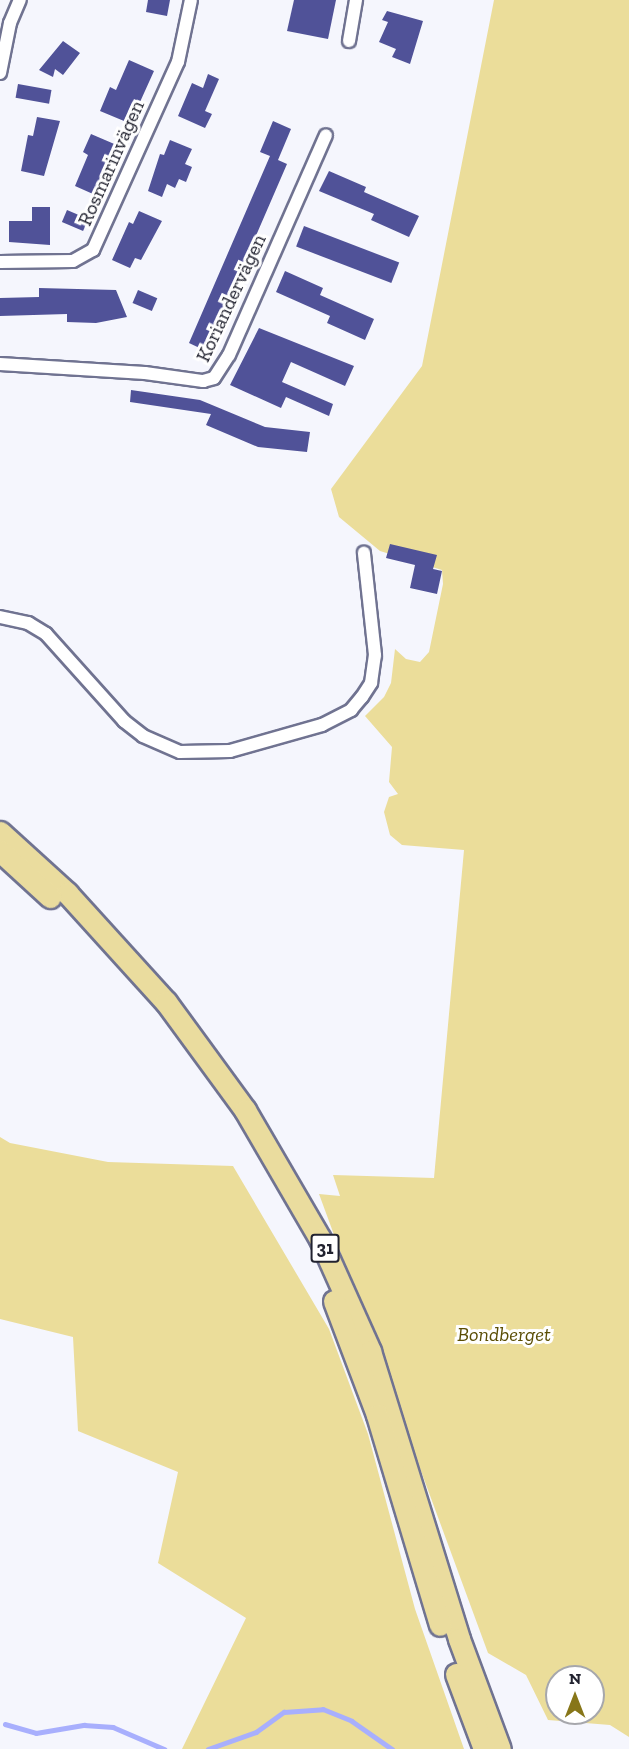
<!DOCTYPE html>
<meta charset="utf-8">
<style>
body{margin:0}
#map{position:relative;width:629px;height:1749px;overflow:hidden;background:#f5f6fd;font-family:"Zilla Slab",serif}
div>[style]{position:absolute}
[style*='--x']{left:calc(var(--x)*1px);top:calc(var(--y)*1px);width:calc(var(--w)*1px);rotate:calc(var(--a)*1deg)}
.green>*{inset:0;background:#ebdd9a}
.stream>*{height:4.5px;margin:-2.25px;padding:0 2.25px;transform-origin:2.25px;border-radius:2.25px;background:#a8affd}
.building>*{inset:0;background:#505298;transform-origin:0 0}
.roads{filter:drop-shadow(2px 0 #707391) drop-shadow(-2px 0 #707391) drop-shadow(0 2px #707391) drop-shadow(0 -2px #707391)}
.minor>*{height:12px;margin:-6px;padding:0 6px;transform-origin:6px;border-radius:6px;background:#fff}
.trunk>*{height:21px;margin:-10.5px;padding:0 10.5px;transform-origin:10.5px;border-radius:10.5px;background:#eadc9e}
span{translate:-50% -50%;white-space:nowrap;text-align:center;line-height:1.15;-webkit-text-stroke:6px #fff;paint-order:stroke}
.shield-label span{padding:2px 4px;background:#fff;border:2px solid;border-radius:4px;-webkit-text-stroke-width:0}
.shield-label{font-size:18px;color:#21222f;font-weight:700}
.street-label{font-size:20px;color:#21222f}
.park-label{font-size:20px;color:#5a4d04;font-style:italic}
.north{position:absolute;left:545px;top:1665px;width:60px;height:60px;box-sizing:border-box;background:#fff;border:2px solid #a6a7ac;border-radius:50%;rotate:0deg;font-size:16px;font-weight:700;line-height:24px;text-align:center;color:#21222f}
.north::after{content:'';display:block;margin:auto;width:21px;height:27px;background:#877619;clip-path:polygon(50% 0,100% 100%,50% 72%,0 100%)}
</style>
<div id="map">
<div class="green">
<i style="clip-path:polygon(evenodd,494px 0,629px 0,629px 1737px,610px 1725px,548px 1720px,526px 1675px,488px 1653px,319px 1194px,340px 1196px,333px 1175px,434px 1178px,464px 850px,402px 845px,390px 835px,384px 812px,389px 797px,398px 794px,389px 782px,392px 747px,365px 716px,384px 697px,391px 683px,395px 649px,406px 659px,420px 662px,429px 652px,443px 584px,442px 570px,380px 551px,339px 517px,331px 489px,422px 366px,494px 0,557px 1677px,593px 1677px,593px 1713px,557px 1713px,557px 1677px)"></i>
<i style="clip-path:polygon(0 1137px,10px 1143px,108px 1162px,233px 1166px,329px 1329px,368px 1434px,415px 1609px,464px 1749px,182px 1749px,246px 1618px,158px 1563px,178px 1472px,78px 1431px,73px 1337px,0 1319px)"></i>
</div>
<div class="stream">
<i style="--x:5;--y:1724;--w:32;--a:16"></i>
<i style="--x:36;--y:1733;--w:49;--a:-9.5"></i>
<i style="--x:84;--y:1725;--w:29;--a:4"></i>
<i style="--x:113;--y:1727;--w:56;--a:23.3"></i>
<i style="--x:208;--y:1749;--w:51;--a:-19.5"></i>
<i style="--x:256;--y:1732;--w:34;--a:-36"></i>
<i style="--x:284;--y:1712;--w:39;--a:-4"></i>
<i style="--x:323;--y:1709;--w:31;--a:22"></i>
<i style="--x:352;--y:1721;--w:49;--a:35"></i>
</div>
<div class="building">
<i style="clip-path:polygon(148px 0,170px 0,167px 16px,146px 12px)"></i>
<i style="clip-path:polygon(294px 0,336px 0,328px 39px,287px 31px)"></i>
<i style="clip-path:polygon(387px 11px,423px 21px,410px 64px,392px 57px,396px 49px,379px 42px,388px 22px,382px 20px)"></i>
<i style="clip-path:polygon(63px 41px,80px 53px,63px 75px,55px 69px,53px 77px,39px 70px)"></i>
<i style="clip-path:polygon(129px 60px,154px 71px,140px 102px,134px 99px,124px 121px,100px 111px,110px 87px,116px 90px)"></i>
<i style="clip-path:polygon(208px 74px,219px 79px,205px 111px,212px 114px,205px 128px,178px 116px,192px 83px,203px 88px)"></i>
<i style="left:18px;top:84px;width:34px;height:14px;rotate:10deg"></i>
<i style="clip-path:polygon(37px 117px,60px 121px,44px 176px,21px 171px,28px 135px,33px 136px)"></i>
<i style="clip-path:polygon(273px 121px,291px 129px,278px 160px,287px 164px,206px 351px,189px 343px,270px 156px,260px 152px)"></i>
<i style="clip-path:polygon(91px 134px,119px 146px,93px 194px,75px 186px,88px 155px,83px 152px)"></i>
<i style="clip-path:polygon(170px 140px,192px 149px,185px 164px,192px 167px,186px 182px,179px 179px,175px 188px,167px 184px,162px 197px,148px 191px,160px 154px,164px 155px)"></i>
<i style="clip-path:polygon(329px 171px,366px 187px,364px 192px,419px 216px,409px 237px,371px 220px,374px 214px,319px 191px)"></i>
<i style="clip-path:polygon(32px 207px,50px 207px,50px 245px,9px 242px,9px 221px,32px 221px)"></i>
<i style="left:67px;top:210px;width:23px;height:13px;rotate:23deg"></i>
<i style="clip-path:polygon(139px 211px,162px 221px,141px 260px,135px 258px,130px 268px,112px 260px,129px 222px,133px 224px)"></i>
<i style="left:304px;top:226px;width:102px;height:22px;rotate:21deg"></i>
<i style="clip-path:polygon(285px 271px,323px 288px,320px 295px,374px 319px,365px 340px,327px 323px,330px 316px,276px 292px)"></i>
<i style="clip-path:polygon(39px 288px,116px 290px,127px 317px,96px 323px,67px 322px,67px 314px,0 316px,0 298px,39px 297px)"></i>
<i style="left:138px;top:290px;width:21px;height:14px;rotate:23deg"></i>
<i style="clip-path:polygon(259px 328px,354px 366px,345px 386px,291px 362px,282px 382px,333px 404px,329px 416px,286px 397px,281px 408px,230px 385px)"></i>
<i style="clip-path:polygon(131px 390px,200px 400px,265px 427px,310px 432px,307px 452px,258px 447px,206px 425px,211px 414px,130px 402px)"></i>
<i style="clip-path:polygon(390px 544px,437px 555px,433px 569px,442px 571px,437px 594px,410px 588px,415px 565px,386px 558px)"></i>
</div>
<div class="roads">
<div class="minor">
<i style="--x:349;--y:41;--w:42;--a:-80.3"></i>
<i style="--x:0;--y:73;--w:51;--a:-78.7"></i>
<i style="--x:10;--y:23;--w:25;--a:-67"></i>
<i style="--x:0;--y:262;--w:73;--a:-0.8"></i>
<i style="--x:73;--y:261;--w:23;--a:-29"></i>
<i style="--x:93;--y:250;--w:206;--a:-65.7"></i>
<i style="--x:178;--y:62;--w:63;--a:-78.2"></i>
<i style="--x:0;--y:364;--w:145;--a:3.6"></i>
<i style="--x:145;--y:373;--w:59;--a:7.9"></i>
<i style="--x:203;--y:381;--w:11;--a:-15"></i>
<i style="--x:214;--y:378;--w:27;--a:-57"></i>
<i style="--x:229;--y:355;--w:240;--a:-66.2"></i>
<i style="--x:0;--y:617;--w:29;--a:12"></i>
<i style="--x:28;--y:623;--w:21;--a:31"></i>
<i style="--x:46;--y:634;--w:117;--a:48.1"></i>
<i style="--x:124;--y:721;--w:24;--a:38"></i>
<i style="--x:143;--y:736;--w:40;--a:23.4"></i>
<i style="--x:180;--y:752;--w:50;--a:-1.1"></i>
<i style="--x:230;--y:751;--w:96;--a:-15.8"></i>
<i style="--x:322;--y:725;--w:33;--a:-27"></i>
<i style="--x:351;--y:710;--w:17;--a:-50"></i>
<i style="--x:362;--y:697;--w:17;--a:-57"></i>
<i style="--x:371;--y:683;--w:28;--a:-82"></i>
<i style="--x:375;--y:655;--w:103;--a:-96.2"></i>
</div>
<div class="trunk">
<i style="--x:0;--y:832;--w:91;--a:42.3"></i>
<i style="--x:67;--y:893;--w:147;--a:47.8"></i>
<i style="--x:166;--y:1002;--w:134;--a:53.8"></i>
<i style="--x:245;--y:1110;--w:149;--a:59.8"></i>
<i style="--x:320;--y:1239;--w:123;--a:65.9"></i>
<i style="--x:370;--y:1351;--w:301;--a:72.8"></i>
<i style="--x:459;--y:1639;--w:117;--a:69.6"></i>
<i style="--x:0;--y:851;--w:68;--a:42.6"></i>
<i style="--x:334;--y:1301;--w:122;--a:69.3"></i>
<i style="--x:377;--y:1415;--w:219;--a:73.3"></i>
<i style="--x:456;--y:1674;--w:80;--a:69.5"></i>
</div>
</div>
<div class="shield-label">
<span style="left:325px;top:1248px">31</span>
</div>
<div class="street-label">
<span style="left:111px;top:163px;rotate:-66deg">Rosmarinvägen</span>
<span style="left:231px;top:298px;rotate:-65deg">Koriandervägen</span>
</div>
<div class="park-label">
<span style="left:504px;top:1334px">Bondberget</span>
</div>
<div class="north">N</div>
</div>
